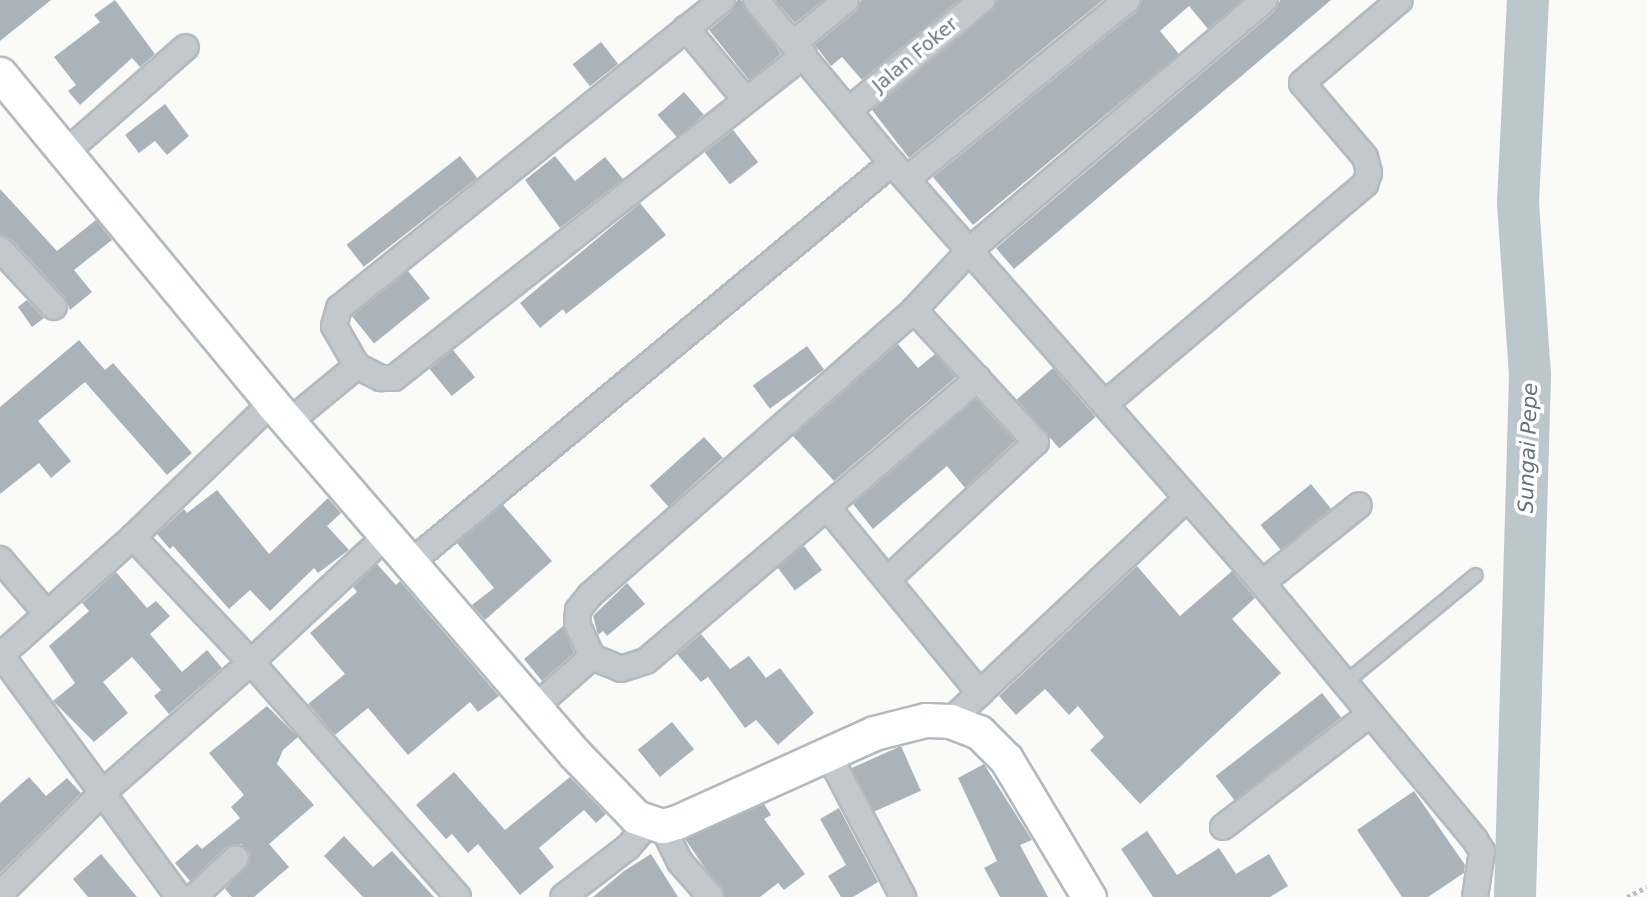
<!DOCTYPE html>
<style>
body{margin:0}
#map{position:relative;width:1647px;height:897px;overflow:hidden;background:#fafaf8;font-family:"DejaVu Sans",sans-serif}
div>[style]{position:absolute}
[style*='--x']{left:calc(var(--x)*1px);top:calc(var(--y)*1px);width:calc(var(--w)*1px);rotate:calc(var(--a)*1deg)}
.river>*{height:42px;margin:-21px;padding:0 21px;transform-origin:21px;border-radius:21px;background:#bbc7cb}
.building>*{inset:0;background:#aab3b9;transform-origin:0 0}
.path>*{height:4.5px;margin-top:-2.25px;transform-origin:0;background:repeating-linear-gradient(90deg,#bbbfc2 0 3.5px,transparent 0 7px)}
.roads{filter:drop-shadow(2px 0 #b3babf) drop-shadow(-2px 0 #b3babf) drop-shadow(0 2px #b3babf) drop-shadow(0 -2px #b3babf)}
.lane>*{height:12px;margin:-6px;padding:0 6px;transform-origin:6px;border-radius:6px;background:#c3c8cc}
.street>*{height:24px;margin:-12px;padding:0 12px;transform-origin:12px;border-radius:12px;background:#c3c8cc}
.secondary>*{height:33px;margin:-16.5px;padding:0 16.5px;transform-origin:16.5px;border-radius:16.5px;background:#fff}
span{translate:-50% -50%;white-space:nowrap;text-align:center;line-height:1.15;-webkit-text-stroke:7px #fff;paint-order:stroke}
.street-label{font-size:19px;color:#657683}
.water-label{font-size:21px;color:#60757c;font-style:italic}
</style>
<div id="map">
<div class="river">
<i style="--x:1515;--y:897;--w:522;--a:-88.35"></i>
<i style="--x:1530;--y:375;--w:172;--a:-94"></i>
<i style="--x:1518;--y:203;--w:203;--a:-87.2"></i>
</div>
<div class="building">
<i style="clip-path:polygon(0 0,51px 0,0 41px)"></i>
<i style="clip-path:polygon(115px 0,155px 54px,140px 67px,132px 58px,80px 105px,68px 91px,76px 85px,54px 57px,100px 22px,94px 15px)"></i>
<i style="clip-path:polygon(737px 0,741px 0,781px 54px,749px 80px,709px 30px,732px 11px)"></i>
<i style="clip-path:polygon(775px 0,823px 0,795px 23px)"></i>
<i style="clip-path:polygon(861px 0,959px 0,862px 80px,842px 57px,831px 66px,815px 45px,856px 11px)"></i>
<i style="clip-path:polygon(997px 0,1103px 0,909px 158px,872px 110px,991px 11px)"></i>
<i style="clip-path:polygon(1142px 0,1242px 0,1208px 29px,1189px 6px,1160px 31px,1179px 54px,973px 225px,933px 177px,1136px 12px)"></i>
<i style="clip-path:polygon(1280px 0,1331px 0,1014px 269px,996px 248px,1275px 11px)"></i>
<i style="left:601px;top:42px;width:28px;height:36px;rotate:52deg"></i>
<i style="left:684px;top:92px;width:30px;height:35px;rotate:49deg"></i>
<i style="clip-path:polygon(165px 104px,189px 136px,167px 155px,155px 141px,139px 153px,125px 135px)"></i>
<i style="left:733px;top:130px;width:41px;height:36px;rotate:52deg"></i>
<i style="left:460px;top:156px;width:28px;height:144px;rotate:52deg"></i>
<i style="clip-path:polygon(555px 156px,575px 181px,605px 157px,623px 179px,560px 228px,525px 180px)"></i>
<i style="clip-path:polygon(0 189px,57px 251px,96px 220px,112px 240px,74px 270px,92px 292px,70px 310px,65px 297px,11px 239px,0 235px)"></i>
<i style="clip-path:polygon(640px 203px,666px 235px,566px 314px,563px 309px,540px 328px,520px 303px)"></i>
<i style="left:408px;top:271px;width:35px;height:72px;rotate:51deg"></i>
<i style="clip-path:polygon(27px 300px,44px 318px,32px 327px,18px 307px)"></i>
<i style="clip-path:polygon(79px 340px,105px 370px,113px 363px,192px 453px,167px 475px,85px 382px,38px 421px,71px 461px,51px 478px,39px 463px,0 494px,0 407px)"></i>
<i style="clip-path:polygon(898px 344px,918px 368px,935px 354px,956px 377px,834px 481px,793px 436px)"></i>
<i style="left:807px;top:346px;width:29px;height:67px;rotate:54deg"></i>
<i style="left:453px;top:350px;width:35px;height:30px;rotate:51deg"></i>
<i style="left:1053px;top:368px;width:65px;height:48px;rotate:49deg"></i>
<i style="clip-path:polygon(976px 399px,1015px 441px,965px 488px,947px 466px,873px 529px,853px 504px)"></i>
<i style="left:704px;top:437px;width:28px;height:73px;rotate:48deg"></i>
<i style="left:1311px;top:484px;width:32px;height:65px;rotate:51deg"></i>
<i style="clip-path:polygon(217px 490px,269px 554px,328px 498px,341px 513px,327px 526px,349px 550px,318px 573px,314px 568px,270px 611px,250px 590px,229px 609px,173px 546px,170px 549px,157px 534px,184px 509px,187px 513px)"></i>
<i style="clip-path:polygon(503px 505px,552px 561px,485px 620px,472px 605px,494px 588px,457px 543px)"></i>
<i style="left:804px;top:546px;width:30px;height:34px;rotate:53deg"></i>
<i style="clip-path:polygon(377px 564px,396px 585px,400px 581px,499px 696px,478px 712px,470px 702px,408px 755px,368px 708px,335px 735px,308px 704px,345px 674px,310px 633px,357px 592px,353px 587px)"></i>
<i style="clip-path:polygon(1137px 566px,1180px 616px,1232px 571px,1255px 598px,1232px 619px,1281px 673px,1140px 804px,1090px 750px,1104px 737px,1078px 706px,1069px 715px,1045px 689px,1016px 715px,999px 696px)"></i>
<i style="clip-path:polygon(116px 572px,147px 608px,156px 601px,170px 616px,150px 634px,182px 672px,207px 650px,222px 668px,169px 714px,154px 696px,161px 690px,132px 657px,103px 682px,128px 713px,94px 742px,53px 701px,75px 683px,49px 646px,89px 611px,82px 603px)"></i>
<i style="clip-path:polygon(627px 583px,645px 604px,607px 636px,603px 631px,598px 635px,593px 616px)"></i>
<i style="clip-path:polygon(563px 626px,574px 653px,542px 681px,524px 659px)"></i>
<i style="clip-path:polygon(701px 634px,730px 669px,749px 656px,766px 678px,780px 668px,814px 713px,778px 745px,756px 720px,745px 728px,708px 677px,701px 682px,677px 654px)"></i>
<i style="left:1322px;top:693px;width:31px;height:135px;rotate:52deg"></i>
<i style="clip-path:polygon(267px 706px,298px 737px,283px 750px,277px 764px,314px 805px,269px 844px,289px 867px,254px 897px,232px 897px,225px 889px,250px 862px,250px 854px,241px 844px,226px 847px,190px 881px,175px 863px,197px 844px,202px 849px,240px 818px,231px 807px,244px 795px,209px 753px)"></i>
<i style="left:672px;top:722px;width:35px;height:44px;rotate:51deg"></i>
<i style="left:901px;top:746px;width:49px;height:54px;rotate:66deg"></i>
<i style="clip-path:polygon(984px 764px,1032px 840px,1020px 845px,1048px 897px,1000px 897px,984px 868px,997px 861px,958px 778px)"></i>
<i style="clip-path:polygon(454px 772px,505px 830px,570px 777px,606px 814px,596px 823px,584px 810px,539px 848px,554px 867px,520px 895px,478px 844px,468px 853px,452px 834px,446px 839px,416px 805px)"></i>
<i style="clip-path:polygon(29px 777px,46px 796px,67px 778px,81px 793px,0 873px,0 803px)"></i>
<i style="clip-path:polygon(1414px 791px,1465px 865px,1464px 873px,1428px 897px,1402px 897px,1357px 830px)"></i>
<i style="clip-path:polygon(764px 804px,771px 815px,764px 819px,805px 874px,784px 890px,778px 883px,760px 897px,725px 897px,685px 839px)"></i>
<i style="clip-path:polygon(839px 808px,878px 882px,853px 897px,841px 897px,828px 876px,846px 865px,820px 819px)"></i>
<i style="clip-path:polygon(1147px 831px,1177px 875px,1219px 848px,1236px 874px,1269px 854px,1288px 886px,1270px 897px,1153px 897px,1121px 849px)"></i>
<i style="clip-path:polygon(344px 836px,373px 867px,392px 851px,434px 897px,363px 897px,324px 856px)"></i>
<i style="clip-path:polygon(101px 854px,121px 878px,137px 897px,88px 897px,73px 879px)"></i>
<i style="clip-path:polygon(651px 854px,678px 897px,593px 897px,624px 871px)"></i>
</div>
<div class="path">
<i style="--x:1627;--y:897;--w:22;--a:-27"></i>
</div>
<div class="roads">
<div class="lane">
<i style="--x:1346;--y:682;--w:168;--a:-39.5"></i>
</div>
<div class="street">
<i style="--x:756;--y:0;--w:212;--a:50.2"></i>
<i style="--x:892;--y:163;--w:560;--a:48.62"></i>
<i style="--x:1262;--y:583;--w:334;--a:50.3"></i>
<i style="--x:1475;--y:840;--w:13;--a:58"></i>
<i style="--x:1482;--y:851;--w:47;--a:98.7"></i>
<i style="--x:686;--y:28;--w:92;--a:50.3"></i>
<i style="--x:793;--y:44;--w:69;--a:-39.7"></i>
<i style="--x:849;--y:110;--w:173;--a:-39.6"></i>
<i style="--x:66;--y:152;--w:159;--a:-41.2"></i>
<i style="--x:907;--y:179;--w:284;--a:-39.1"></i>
<i style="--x:0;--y:249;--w:79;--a:47"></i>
<i style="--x:914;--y:310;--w:83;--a:-46.9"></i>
<i style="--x:971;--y:249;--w:385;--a:-40.3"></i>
<i style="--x:357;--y:366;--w:46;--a:-119.9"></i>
<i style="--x:334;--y:326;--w:19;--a:-74"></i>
<i style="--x:339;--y:308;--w:491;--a:-38.8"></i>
<i style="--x:1105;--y:404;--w:341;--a:-40.2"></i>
<i style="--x:1365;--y:184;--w:12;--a:-70"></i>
<i style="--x:1369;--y:173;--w:16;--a:-104"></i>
<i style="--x:1365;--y:157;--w:97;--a:-130.4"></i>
<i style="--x:1302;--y:83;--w:128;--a:-40.3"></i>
<i style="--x:289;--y:422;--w:88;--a:-39.5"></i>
<i style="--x:357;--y:366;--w:27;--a:27"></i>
<i style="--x:381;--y:378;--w:13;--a:0"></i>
<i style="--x:394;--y:378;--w:522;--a:-38.23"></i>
<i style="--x:827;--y:507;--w:241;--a:50.6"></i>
<i style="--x:133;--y:537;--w:172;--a:46.7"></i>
<i style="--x:251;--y:662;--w:185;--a:-43"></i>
<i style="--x:0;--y:559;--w:72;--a:49.5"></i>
<i style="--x:409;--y:564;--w:628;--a:-39.7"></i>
<i style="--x:1262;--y:583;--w:124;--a:-38.8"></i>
<i style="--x:1;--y:655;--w:300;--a:53.7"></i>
<i style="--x:0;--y:656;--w:178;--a:-41.8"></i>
<i style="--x:133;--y:537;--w:193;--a:-44"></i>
<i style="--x:592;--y:657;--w:36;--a:-114"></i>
<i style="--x:577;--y:624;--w:14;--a:-86"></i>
<i style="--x:578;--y:610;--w:19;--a:-51"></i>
<i style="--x:590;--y:595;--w:432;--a:-41.3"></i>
<i style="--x:914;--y:310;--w:180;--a:47.3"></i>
<i style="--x:1036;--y:442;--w:202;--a:137.2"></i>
<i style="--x:535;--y:707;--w:76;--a:-41.3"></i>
<i style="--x:592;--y:657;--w:31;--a:22"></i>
<i style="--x:621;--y:669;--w:26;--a:-18"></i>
<i style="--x:646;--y:661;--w:436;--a:-40.4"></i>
<i style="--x:950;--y:721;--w:324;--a:-43.2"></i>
<i style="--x:827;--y:752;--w:164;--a:62.3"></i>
<i style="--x:662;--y:826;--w:40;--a:63.4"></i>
<i style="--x:680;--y:862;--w:47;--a:48.5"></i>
<i style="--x:1223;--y:827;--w:185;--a:-37.5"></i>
<i style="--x:0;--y:894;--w:142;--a:-44.7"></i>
<i style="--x:101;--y:794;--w:200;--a:-41.3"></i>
<i style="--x:251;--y:662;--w:313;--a:48.6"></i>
<i style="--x:194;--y:897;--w:57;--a:-42.9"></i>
<i style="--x:563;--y:897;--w:82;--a:-37.6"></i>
<i style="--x:628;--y:847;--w:30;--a:-49"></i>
</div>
<div class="secondary">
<i style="--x:0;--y:74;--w:427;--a:50.4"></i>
<i style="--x:272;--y:403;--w:462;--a:49.2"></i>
<i style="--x:574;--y:753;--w:89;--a:45.9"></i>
<i style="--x:636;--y:817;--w:28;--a:19"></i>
<i style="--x:662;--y:826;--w:16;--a:-15"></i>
<i style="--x:677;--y:822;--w:216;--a:-24.3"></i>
<i style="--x:874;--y:733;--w:53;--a:-14.3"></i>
<i style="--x:925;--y:720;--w:25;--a:2"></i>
<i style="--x:950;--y:721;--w:31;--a:21"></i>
<i style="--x:979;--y:732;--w:38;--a:45"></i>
<i style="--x:1006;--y:759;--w:161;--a:59"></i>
</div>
</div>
<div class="street-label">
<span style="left:915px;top:55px;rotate:-40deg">Jalan Foker</span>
</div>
<div class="water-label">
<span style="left:1528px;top:448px;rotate:-88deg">Sungai Pepe</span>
</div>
</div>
